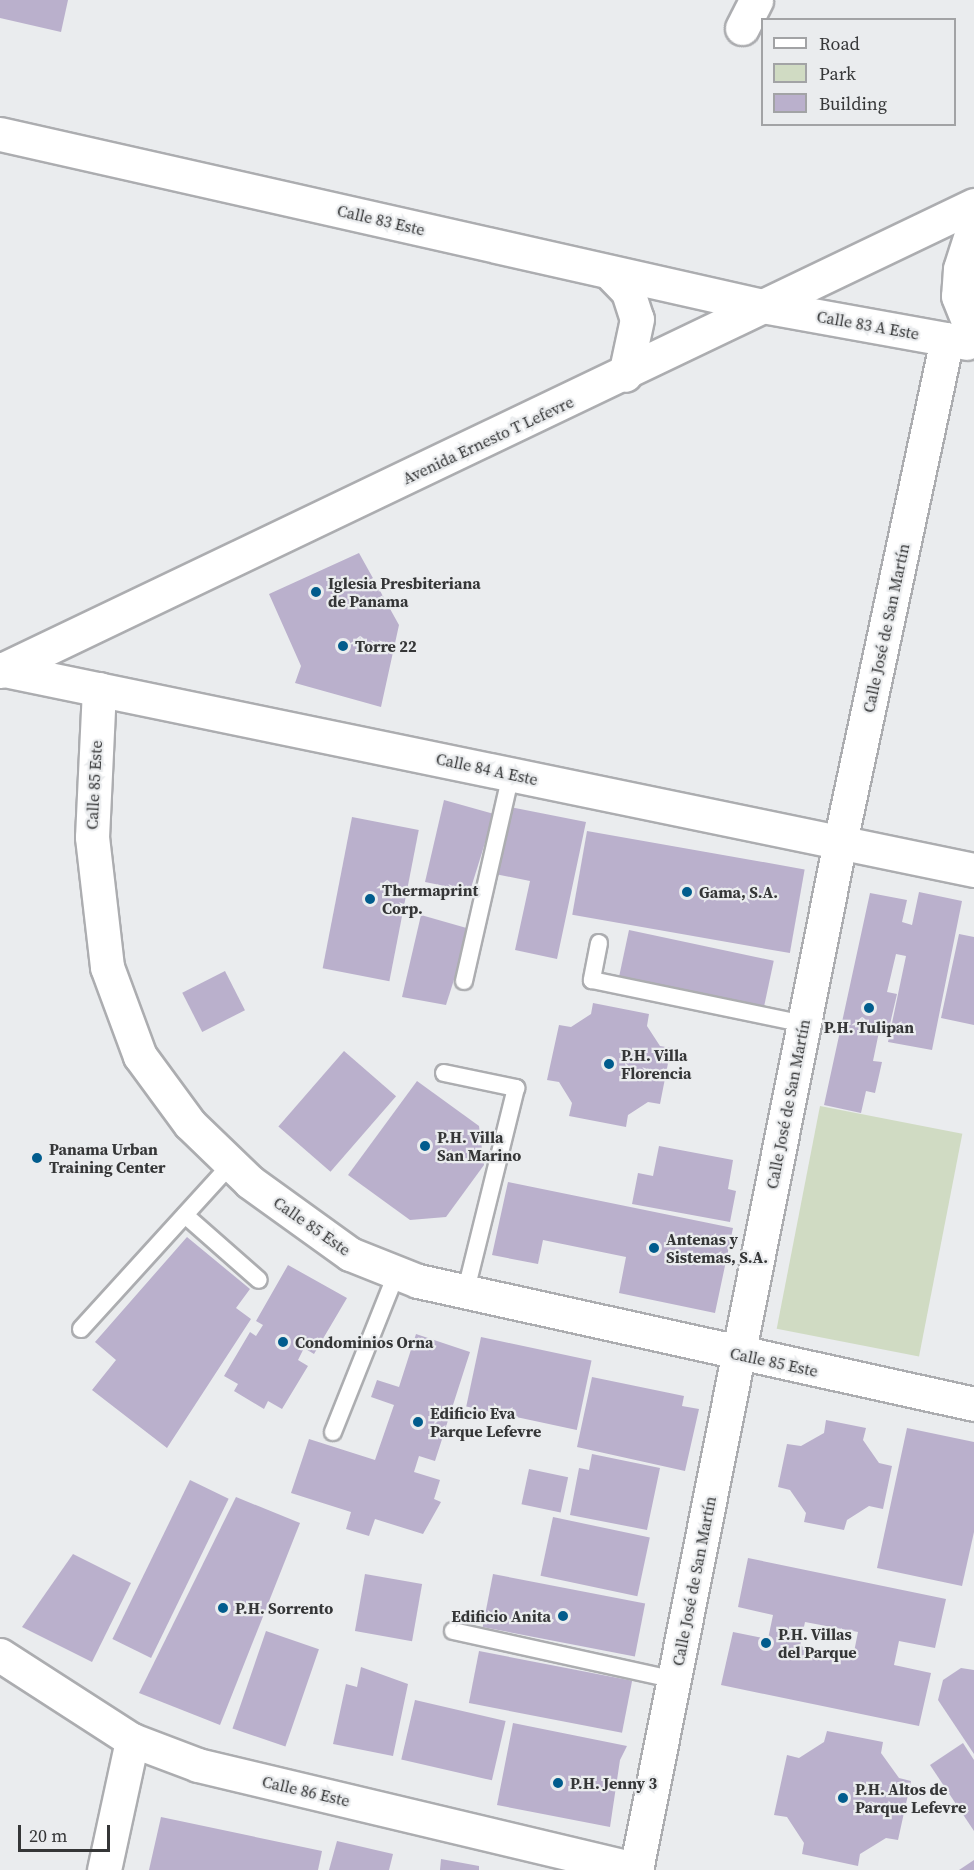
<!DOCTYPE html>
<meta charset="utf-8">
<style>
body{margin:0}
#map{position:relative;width:974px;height:1870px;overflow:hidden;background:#eaecee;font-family:"Source Serif 4",serif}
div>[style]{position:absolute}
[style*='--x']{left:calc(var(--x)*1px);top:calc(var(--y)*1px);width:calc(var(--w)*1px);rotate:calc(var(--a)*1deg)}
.green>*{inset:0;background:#d0dbc3;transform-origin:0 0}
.building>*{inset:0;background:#bab0cc;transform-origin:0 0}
.roads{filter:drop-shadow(2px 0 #acadb0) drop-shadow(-2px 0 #acadb0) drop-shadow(0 2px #acadb0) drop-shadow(0 -2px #acadb0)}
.lane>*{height:16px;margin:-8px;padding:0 8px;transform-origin:8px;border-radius:8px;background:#fff}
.street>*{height:33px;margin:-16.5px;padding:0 16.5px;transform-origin:16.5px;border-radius:16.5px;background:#fff}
.secondary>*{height:33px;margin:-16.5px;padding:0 16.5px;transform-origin:16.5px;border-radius:16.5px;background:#fff}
.dots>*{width:16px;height:16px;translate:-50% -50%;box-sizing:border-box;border:3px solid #eaecee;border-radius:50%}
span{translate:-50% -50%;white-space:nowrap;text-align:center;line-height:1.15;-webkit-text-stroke:4.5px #eaecee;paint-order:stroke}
.street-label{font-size:16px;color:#353637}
.poi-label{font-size:16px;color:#353637;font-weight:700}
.left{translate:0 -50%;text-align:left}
.right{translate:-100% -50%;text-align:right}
.legend{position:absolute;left:761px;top:18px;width:195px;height:108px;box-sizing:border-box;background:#eaecee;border:2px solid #a2a3a5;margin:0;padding:8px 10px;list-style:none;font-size:18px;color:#353637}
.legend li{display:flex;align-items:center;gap:12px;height:30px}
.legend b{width:30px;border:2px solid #a2a3a5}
.scale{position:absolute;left:18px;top:1825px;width:92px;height:27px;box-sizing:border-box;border:3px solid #353637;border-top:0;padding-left:8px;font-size:18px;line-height:21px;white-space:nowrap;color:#353637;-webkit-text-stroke:4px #eaecee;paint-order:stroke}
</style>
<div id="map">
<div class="green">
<i style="left:820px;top:1106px;width:145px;height:227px;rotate:11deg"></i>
</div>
<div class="building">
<i style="clip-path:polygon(0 0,68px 0,61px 32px,0 18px)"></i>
<i style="clip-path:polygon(359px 553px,399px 625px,381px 707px,295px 683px,301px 666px,269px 594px)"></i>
<i style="clip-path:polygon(444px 800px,494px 814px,470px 891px,425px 882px)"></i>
<i style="clip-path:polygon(510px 807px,586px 822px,557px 959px,515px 950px,530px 881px,495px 874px)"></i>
<i style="left:352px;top:817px;width:68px;height:154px;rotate:11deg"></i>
<i style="left:587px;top:831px;width:221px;height:85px;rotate:10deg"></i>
<i style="clip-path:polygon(919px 892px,962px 901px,932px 1050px,888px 1042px,906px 956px,896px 954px,887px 992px,897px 994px,890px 1024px,881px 1022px,873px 1061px,882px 1062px,875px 1093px,866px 1091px,861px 1113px,824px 1105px,870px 893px,907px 900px,902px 922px,912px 925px)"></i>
<i style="clip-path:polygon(421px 915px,470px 929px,446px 1005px,402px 997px)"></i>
<i style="left:629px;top:930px;width:148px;height:49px;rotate:12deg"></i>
<i style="clip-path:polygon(959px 934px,974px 937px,974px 1025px,941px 1018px)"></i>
<i style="left:225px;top:971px;width:44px;height:48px;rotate:63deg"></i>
<i style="clip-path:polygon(593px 1003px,649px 1014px,647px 1026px,660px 1046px,671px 1048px,660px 1104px,648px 1102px,628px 1115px,626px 1127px,569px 1116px,572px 1103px,559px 1082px,547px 1080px,559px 1025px,571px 1027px,591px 1014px)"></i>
<i style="left:344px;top:1051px;width:69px;height:100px;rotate:41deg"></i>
<i style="clip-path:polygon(417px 1081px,479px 1126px,484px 1165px,446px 1217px,410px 1220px,348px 1175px)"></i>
<i style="clip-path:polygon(659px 1146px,733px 1160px,728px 1189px,736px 1191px,730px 1222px,632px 1204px,638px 1173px,653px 1176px)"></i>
<i style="clip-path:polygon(508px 1182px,733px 1228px,715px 1313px,619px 1293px,626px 1257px,543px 1240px,538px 1264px,492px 1255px)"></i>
<i style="clip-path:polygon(187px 1237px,250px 1289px,236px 1308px,251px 1319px,167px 1448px,92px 1390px,116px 1360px,95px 1342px)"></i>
<i style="clip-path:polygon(288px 1265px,347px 1298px,314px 1354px,304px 1348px,298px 1360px,308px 1366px,282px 1409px,268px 1401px,264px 1409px,234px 1391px,238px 1384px,224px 1376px,250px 1332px,256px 1336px,263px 1325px,256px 1321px)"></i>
<i style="clip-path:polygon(416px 1334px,470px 1352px,435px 1461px,419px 1456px,414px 1472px,440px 1480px,434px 1499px,441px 1502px,423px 1534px,375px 1519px,369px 1536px,346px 1529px,351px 1512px,291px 1493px,309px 1439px,375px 1460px,394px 1405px,371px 1397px,377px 1380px,399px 1387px)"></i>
<i style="left:481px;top:1337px;width:113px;height:71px;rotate:12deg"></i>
<i style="clip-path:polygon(592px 1377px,684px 1396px,682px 1406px,699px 1409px,685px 1471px,577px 1447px)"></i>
<i style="clip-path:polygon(826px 1420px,866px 1428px,863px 1440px,879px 1463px,892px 1466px,883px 1509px,869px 1506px,847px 1520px,844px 1530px,804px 1522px,806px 1513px,790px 1490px,778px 1487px,787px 1444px,801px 1446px,824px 1433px)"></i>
<i style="clip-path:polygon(907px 1428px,974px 1442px,974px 1532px,962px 1586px,877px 1568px)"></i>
<i style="clip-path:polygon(592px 1454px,660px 1468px,647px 1530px,570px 1515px,579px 1468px,589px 1470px)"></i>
<i style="left:529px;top:1469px;width:40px;height:36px;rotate:12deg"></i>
<i style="left:190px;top:1480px;width:43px;height:177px;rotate:26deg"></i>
<i style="clip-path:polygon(236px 1497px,300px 1523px,220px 1725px,139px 1693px)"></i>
<i style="left:553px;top:1517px;width:99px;height:60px;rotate:12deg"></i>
<i style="clip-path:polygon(73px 1554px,131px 1583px,92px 1662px,22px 1627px)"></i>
<i style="clip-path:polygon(evenodd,748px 1558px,946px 1599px,935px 1648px,899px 1641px,894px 1665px,931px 1673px,919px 1726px,721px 1685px,733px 1632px,768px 1639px,773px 1615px,738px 1607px,748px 1558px,805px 1622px,858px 1632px,853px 1657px,800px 1646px,805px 1622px)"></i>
<i style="left:365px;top:1574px;width:58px;height:58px;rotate:10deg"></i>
<i style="left:493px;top:1574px;width:155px;height:54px;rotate:11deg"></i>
<i style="left:266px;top:1631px;width:56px;height:103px;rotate:19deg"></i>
<i style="left:479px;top:1651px;width:156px;height:53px;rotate:11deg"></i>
<i style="clip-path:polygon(361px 1667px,408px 1684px,393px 1756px,333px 1744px,346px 1684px,357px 1687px)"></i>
<i style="clip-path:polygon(961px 1668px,974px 1670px,974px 1754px,938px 1700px,943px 1680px)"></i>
<i style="left:415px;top:1700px;width:93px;height:61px;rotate:13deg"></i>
<i style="clip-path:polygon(513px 1723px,627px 1746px,620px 1760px,610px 1827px,497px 1805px)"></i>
<i style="clip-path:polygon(827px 1731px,883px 1742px,881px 1753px,899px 1778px,911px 1781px,898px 1840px,886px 1838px,860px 1854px,858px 1866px,802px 1854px,804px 1843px,787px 1817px,774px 1815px,787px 1755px,799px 1758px,824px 1742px)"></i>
<i style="clip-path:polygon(963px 1743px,974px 1760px,974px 1831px,930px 1765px)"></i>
<i style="clip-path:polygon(161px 1817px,322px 1851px,318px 1870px,149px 1870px)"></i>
<i style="clip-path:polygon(337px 1841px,393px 1854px,389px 1870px,329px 1870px)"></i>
<i style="clip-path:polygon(441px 1859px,479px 1866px,479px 1870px,440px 1870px)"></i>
<i style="clip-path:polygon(974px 1860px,974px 1870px,959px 1870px)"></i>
</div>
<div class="roads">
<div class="lane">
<i style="--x:599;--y:943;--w:38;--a:101"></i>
<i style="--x:592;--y:980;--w:217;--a:11.7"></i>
<i style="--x:464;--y:981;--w:212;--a:-77.2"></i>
<i style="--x:444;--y:1073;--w:74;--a:11.8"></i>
<i style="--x:516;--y:1088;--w:212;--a:103.9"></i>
<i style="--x:185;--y:1215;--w:98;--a:41.3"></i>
<i style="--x:81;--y:1329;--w:223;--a:-47.7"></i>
<i style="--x:333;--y:1432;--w:172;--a:-68.2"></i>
<i style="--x:453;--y:1631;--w:227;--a:12.4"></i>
</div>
<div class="street">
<i style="--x:742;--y:28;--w:31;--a:-63"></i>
<i style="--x:762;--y:306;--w:208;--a:10.2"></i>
<i style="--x:0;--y:669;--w:995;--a:11.66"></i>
<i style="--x:99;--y:689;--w:148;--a:92.7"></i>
<i style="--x:92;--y:837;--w:131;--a:83.4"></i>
<i style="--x:107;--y:967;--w:95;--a:69.7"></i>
<i style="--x:140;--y:1056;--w:84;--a:53.7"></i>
<i style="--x:190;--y:1124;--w:83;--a:44"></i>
<i style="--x:250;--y:1182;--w:123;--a:35.8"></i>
<i style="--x:350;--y:1254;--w:73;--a:21.7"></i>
<i style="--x:418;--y:1281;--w:569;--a:12.47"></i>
<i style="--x:0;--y:1655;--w:157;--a:32.8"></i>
<i style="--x:132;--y:1740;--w:71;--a:20.7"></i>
<i style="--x:198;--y:1765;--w:450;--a:13.4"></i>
<i style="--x:104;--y:1870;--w:133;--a:-77.8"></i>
<i style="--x:636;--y:1870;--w:1048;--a:-78.78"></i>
<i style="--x:840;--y:842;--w:514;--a:-77.99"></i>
</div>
<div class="secondary">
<i style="--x:0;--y:134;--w:781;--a:12.72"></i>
<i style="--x:974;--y:225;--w:46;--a:107.7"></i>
<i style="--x:960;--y:269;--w:27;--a:94"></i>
<i style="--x:958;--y:296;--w:43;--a:68.2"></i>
<i style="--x:609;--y:272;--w:28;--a:46"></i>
<i style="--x:628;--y:292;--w:28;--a:72"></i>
<i style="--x:637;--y:319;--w:57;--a:102.1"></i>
<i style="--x:0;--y:671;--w:1080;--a:-25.57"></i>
</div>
</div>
<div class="dots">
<i style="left:316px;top:592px;background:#015c8d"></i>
<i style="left:343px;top:646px;background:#015c8d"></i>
<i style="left:687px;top:892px;background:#015c8d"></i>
<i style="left:370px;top:899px;background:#015c8d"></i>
<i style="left:869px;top:1008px;background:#015c8d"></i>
<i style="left:609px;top:1064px;background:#015c8d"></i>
<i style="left:425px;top:1146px;background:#015c8d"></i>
<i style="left:37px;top:1158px;background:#015c8d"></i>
<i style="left:654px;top:1248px;background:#015c8d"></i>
<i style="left:283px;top:1342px;background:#015c8d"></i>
<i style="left:418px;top:1422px;background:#015c8d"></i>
<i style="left:223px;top:1608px;background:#015c8d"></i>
<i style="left:563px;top:1616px;background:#015c8d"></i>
<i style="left:766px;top:1643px;background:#015c8d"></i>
<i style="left:558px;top:1783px;background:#015c8d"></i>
<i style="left:843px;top:1798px;background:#015c8d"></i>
</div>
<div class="street-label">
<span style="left:381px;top:220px;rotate:13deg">Calle 83 Este</span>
<span style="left:868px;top:325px;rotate:10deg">Calle 83 A Este</span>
<span style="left:488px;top:440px;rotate:-25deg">Avenida Ernesto T Lefevre</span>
<span style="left:886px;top:628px;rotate:-78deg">Calle José de San Martín</span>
<span style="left:487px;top:769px;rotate:12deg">Calle 84 A Este</span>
<span style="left:94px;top:785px;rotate:-87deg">Calle 85 Este</span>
<span style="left:788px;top:1104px;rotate:-79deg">Calle José de San Martín</span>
<span style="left:312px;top:1226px;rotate:35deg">Calle 85 Este</span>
<span style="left:774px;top:1362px;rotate:12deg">Calle 85 Este</span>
<span style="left:694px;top:1581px;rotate:-79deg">Calle José de San Martín</span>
<span style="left:306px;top:1791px;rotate:13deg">Calle 86 Este</span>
</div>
<div class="poi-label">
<span class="left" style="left:328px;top:592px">Iglesia Presbiteriana<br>de Panama</span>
<span class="left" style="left:355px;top:646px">Torre 22</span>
<span class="left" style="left:382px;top:899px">Thermaprint<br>Corp.</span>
<span class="left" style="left:699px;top:892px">Gama, S.A.</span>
<span style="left:869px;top:1027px">P.H. Tulipan</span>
<span class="left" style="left:621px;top:1064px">P.H. Villa<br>Florencia</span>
<span class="left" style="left:437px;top:1146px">P.H. Villa<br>San Marino</span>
<span class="left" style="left:49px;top:1158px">Panama Urban<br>Training Center</span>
<span class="left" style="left:666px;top:1248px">Antenas y<br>Sistemas, S.A.</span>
<span class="left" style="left:295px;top:1342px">Condominios Orna</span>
<span class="left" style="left:430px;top:1422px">Edificio Eva<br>Parque Lefevre</span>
<span class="left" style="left:235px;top:1608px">P.H. Sorrento</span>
<span class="right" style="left:551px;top:1616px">Edificio Anita</span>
<span class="left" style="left:778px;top:1643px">P.H. Villas<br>del Parque</span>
<span class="left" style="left:570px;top:1783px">P.H. Jenny 3</span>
<span class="left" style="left:855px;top:1798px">P.H. Altos de<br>Parque Lefevre</span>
</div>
<ul class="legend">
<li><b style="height:8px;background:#fff"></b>Road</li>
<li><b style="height:16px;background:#d0dbc3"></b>Park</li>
<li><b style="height:16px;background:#bab0cc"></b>Building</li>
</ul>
<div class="scale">20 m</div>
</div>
